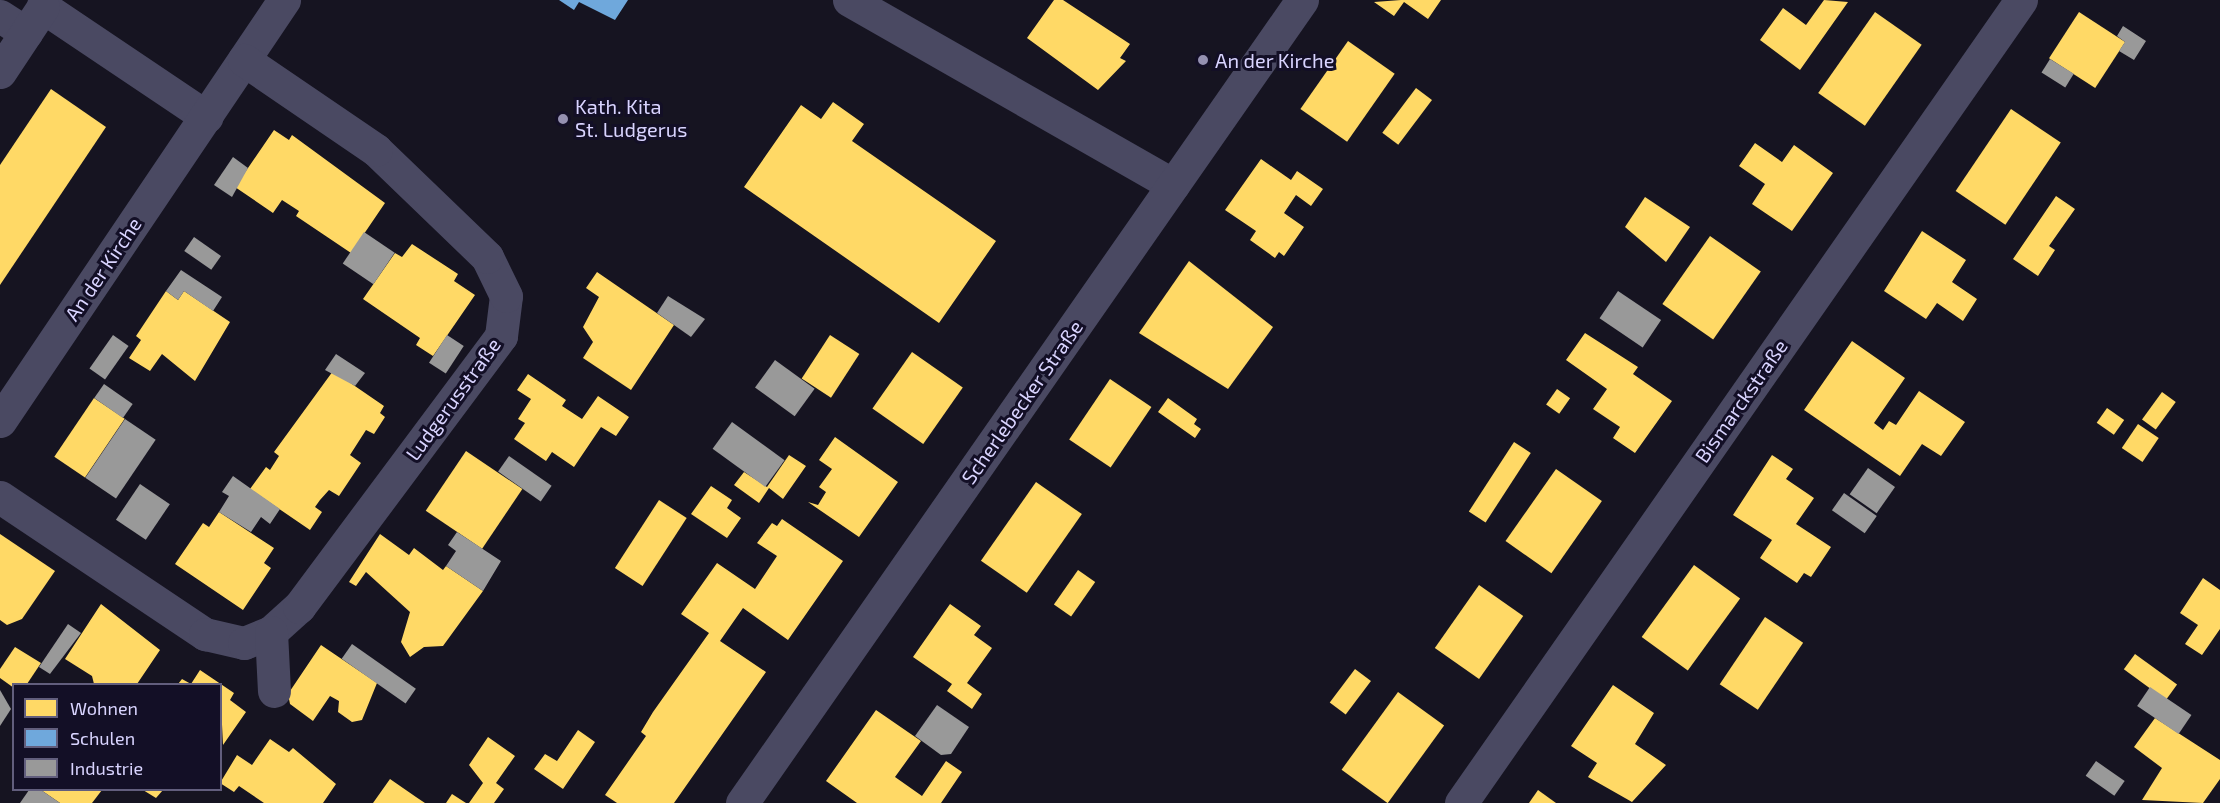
<!DOCTYPE html>
<meta charset="utf-8">
<style>
body{margin:0}
#map{position:relative;width:2220px;height:803px;overflow:hidden;background:#161421;font-family:"Exo 2",sans-serif}
div>[style]{position:absolute}
[style*='--x']{left:calc(var(--x)*1px);top:calc(var(--y)*1px);width:calc(var(--w)*1px);rotate:calc(var(--a)*1deg)}
.homes>*{inset:0;background:#ffd966;transform-origin:0 0}
.schools>*{inset:0;background:#6fa8dc}
.industry>*{inset:0;background:#999;transform-origin:0 0}
.minor>*{height:33px;margin:-16.5px;padding:0 16.5px;transform-origin:16.5px;border-radius:16.5px;background:#4a4962}
.tertiary>*{height:33px;margin:-16.5px;padding:0 16.5px;transform-origin:16.5px;border-radius:16.5px;background:#4a4962}
.dots>*{width:16px;height:16px;translate:-50% -50%;box-sizing:border-box;border:3px solid #130f26;border-radius:50%}
span{translate:-50% -50%;white-space:nowrap;text-align:center;line-height:1.15;-webkit-text-stroke:6px #130f26;paint-order:stroke}
.poi-label{font-size:20px;color:#d9d4ff}
.left{translate:0 -50%;text-align:left}
.street-label{font-size:20px;color:#d9d4ff}
.legend{position:absolute;left:12px;top:683px;width:210px;height:108px;box-sizing:border-box;background:#130f26;border:2px solid #625e7d;margin:0;padding:8px 10px;list-style:none;font-size:18px;color:#d9d4ff}
.legend li{display:flex;align-items:center;gap:12px;height:30px}
.legend b{width:30px;border:2px solid #625e7d}
</style>
<div id="map">
<div class="homes">
<i style="clip-path:polygon(1054px 0,1063px 0,1130px 44px,1120px 58px,1126px 61px,1098px 90px,1027px 38px)"></i>
<i style="clip-path:polygon(1401px 0,1441px 0,1428px 19px,1404px 2px,1394px 16px,1374px 2px)"></i>
<i style="clip-path:polygon(1824px 0,1848px 2px,1800px 70px,1760px 40px,1783px 8px,1806px 25px)"></i>
<i style="left:1875px;top:12px;width:57px;height:99px;rotate:35deg"></i>
<i style="left:2079px;top:12px;width:55px;height:55px;rotate:33deg"></i>
<i style="left:1348px;top:41px;width:57px;height:83px;rotate:35deg"></i>
<i style="left:1416px;top:88px;width:20px;height:56px;rotate:37deg"></i>
<i style="clip-path:polygon(51px 89px,106px 127px,0 285px,0 165px)"></i>
<i style="clip-path:polygon(833px 102px,864px 124px,852px 141px,996px 241px,939px 323px,744px 187px,801px 105px,821px 119px)"></i>
<i style="left:2011px;top:109px;width:60px;height:99px;rotate:34deg"></i>
<i style="clip-path:polygon(274px 130px,289px 140px,292px 135px,385px 203px,351px 253px,296px 216px,299px 211px,282px 200px,273px 213px,235px 187px)"></i>
<i style="clip-path:polygon(1755px 143px,1782px 162px,1794px 145px,1833px 173px,1792px 231px,1752px 204px,1765px 184px,1739px 166px)"></i>
<i style="clip-path:polygon(1261px 159px,1291px 180px,1297px 171px,1323px 189px,1311px 206px,1296px 195px,1284px 213px,1304px 227px,1284px 256px,1279px 252px,1275px 258px,1250px 240px,1256px 231px,1225px 210px)"></i>
<i style="clip-path:polygon(2056px 196px,2075px 209px,2049px 246px,2055px 250px,2038px 276px,2013px 259px)"></i>
<i style="clip-path:polygon(1645px 197px,1690px 227px,1666px 262px,1625px 227px)"></i>
<i style="clip-path:polygon(1922px 231px,1966px 260px,1952px 282px,1977px 299px,1963px 321px,1937px 303px,1926px 319px,1884px 291px)"></i>
<i style="left:1710px;top:236px;width:62px;height:83px;rotate:35deg"></i>
<i style="clip-path:polygon(412px 244px,458px 274px,454px 281px,475px 295px,433px 356px,416px 345px,420px 338px,363px 299px,395px 253px,402px 257px)"></i>
<i style="clip-path:polygon(1189px 261px,1273px 327px,1228px 389px,1139px 333px)"></i>
<i style="clip-path:polygon(597px 272px,674px 325px,631px 390px,583px 358px,593px 342px,583px 327px,599px 297px,586px 288px)"></i>
<i style="clip-path:polygon(166px 291px,178px 300px,184px 291px,230px 322px,195px 381px,162px 354px,150px 371px,129px 358px,141px 340px,136px 336px)"></i>
<i style="clip-path:polygon(1585px 333px,1638px 367px,1633px 374px,1672px 401px,1635px 453px,1613px 438px,1620px 427px,1593px 409px,1607px 389px,1566px 360px)"></i>
<i style="left:830px;top:335px;width:35px;height:52px;rotate:33deg"></i>
<i style="clip-path:polygon(1852px 341px,1905px 378px,1874px 423px,1883px 430px,1889px 421px,1896px 425px,1919px 391px,1965px 422px,1941px 456px,1922px 444px,1900px 476px,1804px 410px)"></i>
<i style="left:912px;top:352px;width:62px;height:69px;rotate:35deg"></i>
<i style="clip-path:polygon(333px 371px,384px 406px,380px 413px,385px 417px,374px 434px,366px 430px,350px 455px,361px 463px,339px 496px,329px 490px,320px 500px,315px 507px,322px 512px,310px 530px,250px 489px,266px 467px,270px 470px,279px 456px,274px 452px)"></i>
<i style="clip-path:polygon(528px 374px,566px 400px,562px 406px,582px 419px,598px 396px,629px 417px,616px 436px,601px 427px,574px 467px,552px 452px,546px 461px,514px 439px,525px 423px,518px 419px,531px 399px,517px 390px)"></i>
<i style="left:1110px;top:379px;width:50px;height:73px;rotate:34deg"></i>
<i style="left:1557px;top:389px;width:16px;height:19px;rotate:35deg"></i>
<i style="left:2162px;top:392px;width:17px;height:34px;rotate:36deg"></i>
<i style="left:94px;top:398px;width:37px;height:71px;rotate:34deg"></i>
<i style="clip-path:polygon(1168px 398px,1197px 419px,1194px 424px,1201px 429px,1195px 438px,1158px 412px)"></i>
<i style="left:2107px;top:408px;width:21px;height:18px;rotate:35deg"></i>
<i style="left:2138px;top:424px;width:25px;height:29px;rotate:34deg"></i>
<i style="clip-path:polygon(835px 437px,898px 482px,859px 537px,808px 502px,818px 505px,826px 492px,819px 487px,832px 469px,819px 460px)"></i>
<i style="left:1514px;top:442px;width:20px;height:83px;rotate:33deg"></i>
<i style="left:466px;top:451px;width:68px;height:72px;rotate:34deg"></i>
<i style="clip-path:polygon(789px 455px,806px 466px,783px 499px,769px 488px,759px 503px,734px 485px,744px 472px,767px 487px)"></i>
<i style="clip-path:polygon(1772px 455px,1793px 469px,1786px 479px,1814px 498px,1796px 524px,1831px 547px,1811px 577px,1804px 573px,1797px 583px,1760px 558px,1772px 540px,1733px 515px)"></i>
<i style="left:1556px;top:469px;width:56px;height:88px;rotate:35deg"></i>
<i style="left:1036px;top:482px;width:56px;height:96px;rotate:35deg"></i>
<i style="clip-path:polygon(711px 486px,732px 500px,727px 508px,741px 518px,727px 538px,691px 514px)"></i>
<i style="left:659px;top:500px;width:33px;height:81px;rotate:33deg"></i>
<i style="clip-path:polygon(219px 512px,274px 548px,264px 563px,271px 568px,243px 610px,175px 564px,203px 523px,209px 527px)"></i>
<i style="clip-path:polygon(782px 519px,843px 561px,788px 640px,743px 608px,720px 641px,766px 672px,674px 803px,617px 803px,605px 795px,646px 736px,641px 732px,653px 712px,709px 633px,681px 614px,717px 563px,755px 589px,777px 556px,757px 543px,772px 523px,777px 526px)"></i>
<i style="clip-path:polygon(0 534px,55px 571px,22px 619px,7px 625px,0 620px)"></i>
<i style="clip-path:polygon(380px 534px,409px 555px,414px 548px,443px 570px,446px 566px,483px 591px,443px 646px,424px 647px,410px 657px,401px 642px,410px 612px,366px 572px,356px 586px,349px 582px)"></i>
<i style="left:1694px;top:565px;width:57px;height:89px;rotate:36deg"></i>
<i style="left:1078px;top:570px;width:21px;height:42px;rotate:35deg"></i>
<i style="clip-path:polygon(2203px 578px,2220px 590px,2220px 629px,2202px 655px,2185px 644px,2198px 625px,2180px 613px)"></i>
<i style="left:1479px;top:585px;width:54px;height:77px;rotate:35deg"></i>
<i style="clip-path:polygon(101px 604px,160px 650px,137px 684px,94px 684px,92px 676px,65px 659px)"></i>
<i style="clip-path:polygon(950px 604px,981px 626px,974px 635px,992px 648px,967px 683px,982px 694px,972px 709px,947px 691px,952px 684px,913px 657px)"></i>
<i style="left:1765px;top:617px;width:46px;height:81px;rotate:34deg"></i>
<i style="clip-path:polygon(321px 645px,377px 683px,362px 720px,352px 722px,338px 712px,339px 701px,330px 696px,313px 721px,290px 704px,288px 694px)"></i>
<i style="clip-path:polygon(15px 647px,41px 663px,27px 684px,14px 688px,0 678px,0 669px)"></i>
<i style="left:2135px;top:654px;width:52px;height:19px;rotate:36deg"></i>
<i style="left:1355px;top:669px;width:20px;height:42px;rotate:37deg"></i>
<i style="clip-path:polygon(200px 670px,234px 693px,230px 700px,246px 712px,223px 745px,220px 684px,178px 684px,182px 679px,191px 684px)"></i>
<i style="clip-path:polygon(1613px 685px,1654px 713px,1635px 744px,1666px 765px,1632px 802px,1588px 777px,1597px 763px,1571px 746px)"></i>
<i style="left:1398px;top:692px;width:57px;height:96px;rotate:36deg"></i>
<i style="clip-path:polygon(876px 710px,921px 741px,895px 777px,922px 796px,946px 761px,962px 772px,941px 803px,857px 803px,826px 781px)"></i>
<i style="clip-path:polygon(2155px 718px,2220px 760px,2220px 779px,2203px 803px,2142px 800px,2162px 768px,2134px 747px)"></i>
<i style="clip-path:polygon(578px 730px,595px 742px,563px 789px,534px 769px,545px 754px,557px 761px)"></i>
<i style="clip-path:polygon(488px 737px,515px 756px,496px 783px,504px 789px,494px 803px,469px 803px,483px 783px,469px 765px)"></i>
<i style="clip-path:polygon(270px 739px,289px 752px,293px 748px,336px 784px,323px 803px,264px 803px,239px 786px,234px 792px,220px 783px,237px 755px,252px 765px)"></i>
<i style="clip-path:polygon(390px 779px,416px 797px,425px 803px,373px 803px)"></i>
<i style="clip-path:polygon(41px 790px,102px 790px,92px 803px,60px 803px)"></i>
<i style="clip-path:polygon(143px 790px,163px 790px,156px 798px)"></i>
<i style="clip-path:polygon(1538px 790px,1556px 803px,1529px 803px)"></i>
<i style="clip-path:polygon(452px 794px,466px 803px,446px 803px)"></i>
</div>
<div class="schools">
<i style="clip-path:polygon(559px 0,628px 0,615px 20px,579px 2px,574px 10px)"></i>
</div>
<div class="industry">
<i style="clip-path:polygon(2123px 26px,2146px 41px,2134px 60px,2119px 51px,2125px 42px,2117px 36px)"></i>
<i style="left:2050px;top:59px;width:28px;height:16px;rotate:32deg"></i>
<i style="clip-path:polygon(233px 157px,248px 168px,232px 197px,214px 185px)"></i>
<i style="left:364px;top:232px;width:37px;height:38px;rotate:34deg"></i>
<i style="left:194px;top:237px;width:33px;height:17px;rotate:35deg"></i>
<i style="clip-path:polygon(181px 270px,222px 297px,213px 311px,184px 291px,178px 300px,166px 291px)"></i>
<i style="left:1618px;top:291px;width:52px;height:33px;rotate:34deg"></i>
<i style="clip-path:polygon(668px 296px,705px 319px,691px 337px,657px 313px)"></i>
<i style="left:113px;top:335px;width:19px;height:41px;rotate:35deg"></i>
<i style="left:447px;top:335px;width:20px;height:33px;rotate:33deg"></i>
<i style="clip-path:polygon(336px 354px,365px 373px,355px 386px,325px 370px)"></i>
<i style="left:775px;top:360px;width:49px;height:34px;rotate:36deg"></i>
<i style="left:104px;top:384px;width:35px;height:17px;rotate:35deg"></i>
<i style="left:125px;top:419px;width:37px;height:71px;rotate:34deg"></i>
<i style="left:732px;top:422px;width:65px;height:33px;rotate:36deg"></i>
<i style="left:509px;top:456px;width:52px;height:19px;rotate:35deg"></i>
<i style="left:1868px;top:468px;width:33px;height:32px;rotate:35deg"></i>
<i style="clip-path:polygon(233px 476px,280px 509px,270px 524px,261px 517px,251px 532px,219px 512px,229px 496px,222px 492px)"></i>
<i style="left:140px;top:484px;width:36px;height:43px;rotate:34deg"></i>
<i style="left:1844px;top:493px;width:40px;height:21px;rotate:35deg"></i>
<i style="clip-path:polygon(457px 532px,501px 561px,483px 591px,446px 566px,456px 551px,448px 545px)"></i>
<i style="clip-path:polygon(68px 624px,81px 633px,50px 674px,39px 667px)"></i>
<i style="left:352px;top:644px;width:78px;height:18px;rotate:35deg"></i>
<i style="left:2150px;top:687px;width:50px;height:23px;rotate:34deg"></i>
<i style="clip-path:polygon(0 690px,11px 709px,0 726px)"></i>
<i style="clip-path:polygon(937px 705px,969px 727px,951px 754px,941px 755px,915px 736px)"></i>
<i style="left:2096px;top:761px;width:35px;height:18px;rotate:35deg"></i>
<i style="clip-path:polygon(29px 790px,41px 790px,60px 803px,20px 803px)"></i>
</div>
<div class="minor">
<i style="--x:44;--y:0;--w:7;--a:98"></i>
<i style="--x:43;--y:7;--w:197;--a:33.9"></i>
<i style="--x:849;--y:0;--w:373;--a:29.7"></i>
<i style="--x:0;--y:16;--w:31;--a:33"></i>
<i style="--x:0;--y:72;--w:78;--a:-56.5"></i>
<i style="--x:0;--y:421;--w:508;--a:-56"></i>
<i style="--x:0;--y:497;--w:247;--a:33.8"></i>
<i style="--x:205;--y:634;--w:40;--a:13"></i>
<i style="--x:244;--y:643;--w:29;--a:-22"></i>
<i style="--x:271;--y:632;--w:38;--a:-42"></i>
<i style="--x:299;--y:607;--w:338;--a:-53.3"></i>
<i style="--x:501;--y:336;--w:40;--a:-82.9"></i>
<i style="--x:506;--y:296;--w:43;--a:-116"></i>
<i style="--x:487;--y:257;--w:154;--a:-136.1"></i>
<i style="--x:376;--y:150;--w:160;--a:-145.7"></i>
<i style="--x:271;--y:632;--w:59;--a:87.1"></i>
<i style="--x:1461;--y:803;--w:979;--a:-55.11"></i>
</div>
<div class="tertiary">
<i style="--x:742;--y:803;--w:979;--a:-55.11"></i>
</div>
<div class="dots">
<i style="left:1203px;top:60px;background:#9591b1"></i>
<i style="left:563px;top:119px;background:#9591b1"></i>
</div>
<div class="poi-label">
<span class="left" style="left:1215px;top:60px">An der Kirche</span>
<span class="left" style="left:575px;top:118px">Kath. Kita<br>St. Ludgerus</span>
</div>
<div class="street-label">
<span style="left:103px;top:269px;rotate:-56deg">An der Kirche</span>
<span style="left:453px;top:399px;rotate:-54deg">Ludgerusstraße</span>
<span style="left:1741px;top:401px;rotate:-55deg">Bismarckstraße</span>
<span style="left:1022px;top:402px;rotate:-55deg">Scherlebecker Straße</span>
</div>
<ul class="legend">
<li><b style="height:16px;background:#ffd966"></b>Wohnen</li>
<li><b style="height:16px;background:#6fa8dc"></b>Schulen</li>
<li><b style="height:16px;background:#999"></b>Industrie</li>
</ul>
</div>
